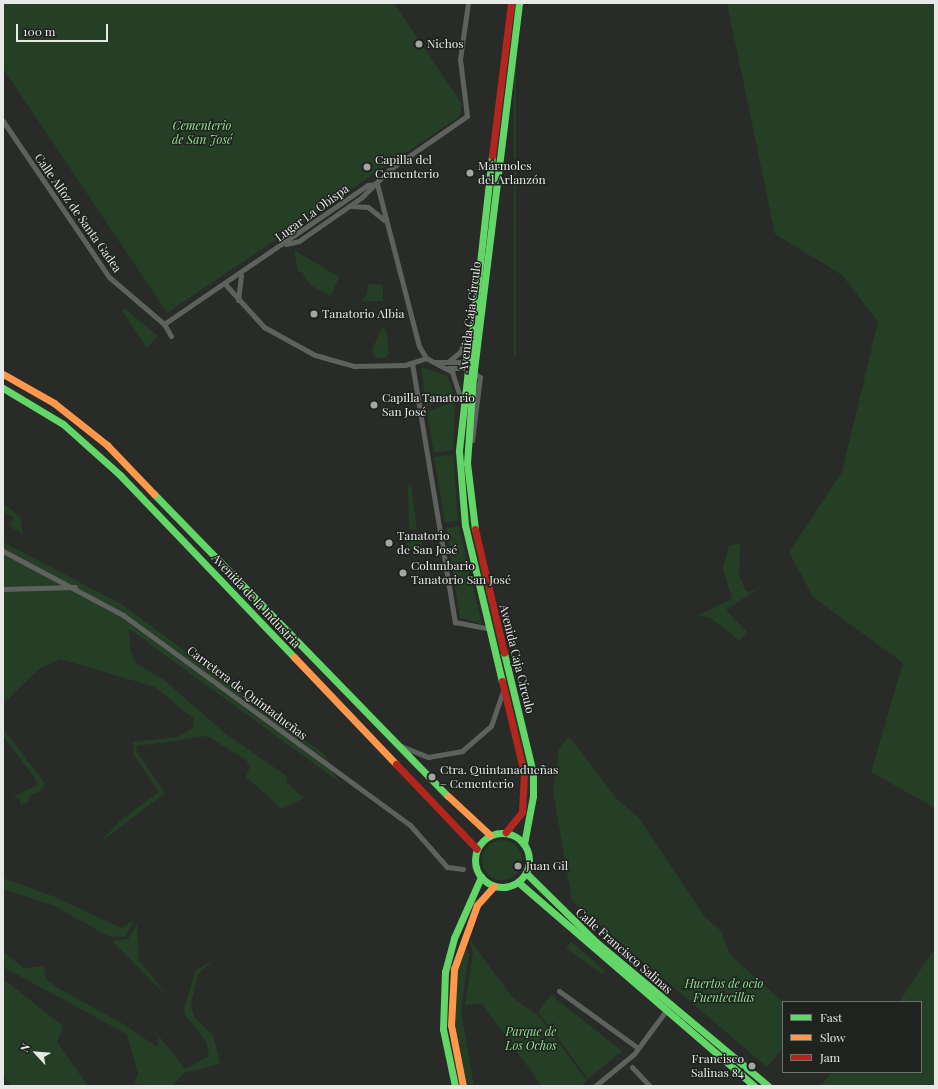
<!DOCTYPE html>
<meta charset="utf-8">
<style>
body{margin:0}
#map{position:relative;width:938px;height:1089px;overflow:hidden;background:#292b29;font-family:"Playfair Display",serif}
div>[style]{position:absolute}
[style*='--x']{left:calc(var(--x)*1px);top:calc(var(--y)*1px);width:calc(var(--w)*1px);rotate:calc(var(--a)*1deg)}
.green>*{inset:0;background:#243f25;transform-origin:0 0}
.round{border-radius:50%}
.street>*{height:5px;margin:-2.5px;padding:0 2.5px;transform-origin:2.5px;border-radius:2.5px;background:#5f615f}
.fast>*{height:7px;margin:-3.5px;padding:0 3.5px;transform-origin:3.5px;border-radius:3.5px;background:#63d668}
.fast>.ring{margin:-3.5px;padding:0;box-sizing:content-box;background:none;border:7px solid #63d668;border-radius:50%}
.slow>*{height:7px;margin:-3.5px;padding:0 3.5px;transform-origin:3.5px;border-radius:3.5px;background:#ff974d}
.jam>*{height:7px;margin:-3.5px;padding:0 3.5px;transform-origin:3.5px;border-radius:3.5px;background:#b3261e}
.dots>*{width:11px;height:11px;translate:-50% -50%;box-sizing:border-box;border:2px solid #1f221f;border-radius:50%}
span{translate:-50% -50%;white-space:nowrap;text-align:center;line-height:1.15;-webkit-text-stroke:3px #1f221f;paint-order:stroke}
.poi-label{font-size:12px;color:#e6e9e6}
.left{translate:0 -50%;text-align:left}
.right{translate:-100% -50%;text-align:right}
.park-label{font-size:12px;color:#8fdf90;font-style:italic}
.street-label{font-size:12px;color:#e6e9e6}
.frame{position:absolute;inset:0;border:4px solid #e6e9e6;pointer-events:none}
.legend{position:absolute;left:782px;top:1001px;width:140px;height:72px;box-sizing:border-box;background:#1f221f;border:1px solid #6f726f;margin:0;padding:5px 7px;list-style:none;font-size:12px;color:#e6e9e6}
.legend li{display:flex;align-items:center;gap:8px;height:20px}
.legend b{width:20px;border:1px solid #6f726f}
.north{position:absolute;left:16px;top:1033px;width:40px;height:40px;-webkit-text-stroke:3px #1f221f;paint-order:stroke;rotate:296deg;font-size:11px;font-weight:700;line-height:16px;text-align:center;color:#e6e9e6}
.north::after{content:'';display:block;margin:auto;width:14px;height:18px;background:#e6e9e6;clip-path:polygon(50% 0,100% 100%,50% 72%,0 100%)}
.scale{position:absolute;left:16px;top:24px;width:92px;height:18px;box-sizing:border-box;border:2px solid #e6e9e6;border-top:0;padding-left:5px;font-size:12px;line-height:14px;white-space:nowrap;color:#e6e9e6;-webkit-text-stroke:3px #1f221f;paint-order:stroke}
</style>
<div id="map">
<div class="green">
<i style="clip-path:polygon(3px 3px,394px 3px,462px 104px,459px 117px,167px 313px,3px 68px)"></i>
<i style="left:514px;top:3px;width:2px;height:353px"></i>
<i style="clip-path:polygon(727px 3px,935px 3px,935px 808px,871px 772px,903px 663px,813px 597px,789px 552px,842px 472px,878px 322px,842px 275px,775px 234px)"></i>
<i style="clip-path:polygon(294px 250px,339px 277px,331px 296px,310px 285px,302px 272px,298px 272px)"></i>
<i style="clip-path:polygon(368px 284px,383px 285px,383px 301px,362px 301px,367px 294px)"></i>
<i style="clip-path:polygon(124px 308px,158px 336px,147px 348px,122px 311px)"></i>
<i style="clip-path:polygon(382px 328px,386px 330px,389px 353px,386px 358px,375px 358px,372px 349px)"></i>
<i style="clip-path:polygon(421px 367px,448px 376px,454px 396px,426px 407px)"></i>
<i style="clip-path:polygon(469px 373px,464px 444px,467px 504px,529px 769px,528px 806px,525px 760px,465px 505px,462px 453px)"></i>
<i style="clip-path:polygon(455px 401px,453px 450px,434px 453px,427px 412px)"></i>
<i style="clip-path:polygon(453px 455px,458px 521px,445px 523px,434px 457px)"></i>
<i style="clip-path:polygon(408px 485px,411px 485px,417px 529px,409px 529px)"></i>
<i style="clip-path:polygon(3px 503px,20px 517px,23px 534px,9px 526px,13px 518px,3px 511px)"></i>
<i style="clip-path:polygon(459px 526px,466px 558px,482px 624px,460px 618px,446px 528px)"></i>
<i class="round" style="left:406px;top:534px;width:16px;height:16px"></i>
<i style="clip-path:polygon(3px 542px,123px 605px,325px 755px,338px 781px,129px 629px,131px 653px,137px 664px,164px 680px,226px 734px,288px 777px,286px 782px,304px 798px,282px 809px,246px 777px,250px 766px,246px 760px,207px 736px,137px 746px,136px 751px,165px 793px,97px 845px,123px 818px,159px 792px,134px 755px,133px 742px,178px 737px,193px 728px,194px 719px,155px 687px,60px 659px,39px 669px,3px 704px)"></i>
<i style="clip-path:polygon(740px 544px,739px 574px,745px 590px,749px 592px,762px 586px,726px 610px,748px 633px,739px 640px,712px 619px,698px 615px,732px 599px,723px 568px,729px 545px)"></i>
<i style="clip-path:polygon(3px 729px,45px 783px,41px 791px,29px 796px,28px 803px,20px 804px,20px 799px,13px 797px,37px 785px,35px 778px,3px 736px)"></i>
<i style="clip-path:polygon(567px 738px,571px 739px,617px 799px,639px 818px,705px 917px,721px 931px,730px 955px,783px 1002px,783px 1048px,767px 1067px,572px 901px,553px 791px,559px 749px)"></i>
<i class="round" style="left:482px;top:840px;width:40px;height:40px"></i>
<i style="clip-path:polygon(3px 878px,55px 897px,121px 928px,134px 920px,125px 937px,108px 936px,55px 906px,3px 889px)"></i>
<i style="clip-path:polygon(137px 924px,139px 960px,168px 997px,112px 941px,128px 939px)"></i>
<i style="clip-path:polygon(469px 939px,513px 998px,539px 1016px,587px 1081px,580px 1086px,542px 1086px,482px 1004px,465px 1005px,473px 954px)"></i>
<i style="clip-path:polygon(571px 941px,605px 971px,602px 974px,566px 948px)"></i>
<i style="clip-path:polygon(464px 944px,469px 954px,461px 1011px,474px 1086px,467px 1086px,454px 1017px,456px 978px)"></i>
<i style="clip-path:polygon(935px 948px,935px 1086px,821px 1086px,832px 1072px,921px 1072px,921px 1002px,899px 1002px)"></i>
<i style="clip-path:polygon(3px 952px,24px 968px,44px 966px,46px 979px,58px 988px,125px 1025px,157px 1047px,159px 1039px,151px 1026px,185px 1069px,209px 1056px,206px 1041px,185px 1015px,184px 1008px,196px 970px,214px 960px,198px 974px,191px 1004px,194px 1017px,213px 1035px,220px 1064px,184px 1073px,172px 1086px,134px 1084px,138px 1074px,127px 1034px,5px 968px)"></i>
<i style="clip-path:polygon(3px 979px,63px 1026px,57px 1042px,88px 1086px,11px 1086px,3px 1076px)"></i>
<i style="clip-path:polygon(551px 995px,622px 1051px,588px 1079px,538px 1012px)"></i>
</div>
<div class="street">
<i style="--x:3;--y:121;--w:189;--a:55.8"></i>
<i style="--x:109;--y:277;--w:72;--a:40.5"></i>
<i style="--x:377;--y:184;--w:167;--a:75.5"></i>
<i style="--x:419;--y:346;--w:14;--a:60"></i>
<i style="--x:426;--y:358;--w:30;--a:28"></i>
<i style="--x:452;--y:372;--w:25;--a:72"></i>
<i style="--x:351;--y:206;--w:17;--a:3"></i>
<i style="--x:368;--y:207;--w:21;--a:39"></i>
<i style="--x:286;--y:244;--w:13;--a:-13"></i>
<i style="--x:299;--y:241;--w:77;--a:-34.9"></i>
<i style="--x:362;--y:197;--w:38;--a:-45"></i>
<i style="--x:389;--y:170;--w:95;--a:-34.7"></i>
<i style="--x:467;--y:116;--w:57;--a:-97"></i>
<i style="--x:460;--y:59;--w:57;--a:-81.9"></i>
<i style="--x:226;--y:285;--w:57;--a:47.9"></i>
<i style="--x:264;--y:327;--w:58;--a:28.8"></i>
<i style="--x:315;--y:355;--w:41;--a:15.8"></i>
<i style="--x:354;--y:366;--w:51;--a:-1.1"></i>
<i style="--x:405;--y:365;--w:22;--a:-18"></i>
<i style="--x:238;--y:300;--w:25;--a:-83"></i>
<i style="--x:164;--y:324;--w:247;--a:-34.3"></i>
<i style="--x:368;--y:185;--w:9;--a:-6"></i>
<i style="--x:164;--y:324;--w:14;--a:60"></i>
<i style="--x:449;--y:361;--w:14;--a:-39"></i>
<i style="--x:460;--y:352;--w:21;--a:-65"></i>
<i style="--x:435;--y:362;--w:24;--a:0"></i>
<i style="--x:459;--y:362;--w:26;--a:36"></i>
<i style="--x:480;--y:377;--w:64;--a:97.2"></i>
<i style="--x:412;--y:363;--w:263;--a:80.6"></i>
<i style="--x:455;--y:622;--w:36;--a:11"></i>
<i style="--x:448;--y:368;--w:12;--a:0"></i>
<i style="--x:460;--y:368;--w:16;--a:-22"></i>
<i style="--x:3;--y:551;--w:136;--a:28.1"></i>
<i style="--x:123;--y:615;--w:356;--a:36.2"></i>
<i style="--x:410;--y:825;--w:56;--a:48.6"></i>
<i style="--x:447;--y:867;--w:16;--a:7"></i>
<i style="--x:3;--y:589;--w:72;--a:-1.6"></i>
<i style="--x:396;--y:744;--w:35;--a:22"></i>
<i style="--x:428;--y:757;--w:35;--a:-10"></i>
<i style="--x:462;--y:751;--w:38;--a:-41"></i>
<i style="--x:491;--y:726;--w:37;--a:-71"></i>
<i style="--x:559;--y:991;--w:97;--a:35.8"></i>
<i style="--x:632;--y:1067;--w:26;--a:47"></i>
<i style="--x:595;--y:1086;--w:50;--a:-39.4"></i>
<i style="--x:634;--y:1054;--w:52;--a:-53.6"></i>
</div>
<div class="fast">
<i style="--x:492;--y:156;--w:297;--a:96.4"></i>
<i style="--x:459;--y:451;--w:74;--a:85.4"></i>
<i style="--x:465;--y:525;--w:160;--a:76.7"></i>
<i style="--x:3;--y:388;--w:70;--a:31"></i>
<i style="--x:63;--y:424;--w:76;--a:41.8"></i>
<i style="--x:120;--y:475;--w:252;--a:46.3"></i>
<i style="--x:154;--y:494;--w:421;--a:45.8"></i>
<i style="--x:475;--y:529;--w:66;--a:-96.9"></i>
<i style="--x:467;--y:463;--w:85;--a:-86"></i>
<i style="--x:473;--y:378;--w:378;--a:-83"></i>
<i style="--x:504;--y:653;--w:123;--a:76.4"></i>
<i style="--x:533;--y:773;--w:23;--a:90"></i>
<i style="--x:533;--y:796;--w:49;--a:100.6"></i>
<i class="ring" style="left:475px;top:833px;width:47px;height:47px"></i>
<i style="--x:526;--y:873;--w:98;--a:44.6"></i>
<i style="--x:596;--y:942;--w:224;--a:39.9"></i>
<i style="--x:518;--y:882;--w:312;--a:40.8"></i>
<i style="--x:455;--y:1086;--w:58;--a:-101.9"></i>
<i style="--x:443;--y:1029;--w:57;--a:-88"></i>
<i style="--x:445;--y:972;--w:35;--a:-75"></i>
<i style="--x:454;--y:938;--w:67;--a:-66.1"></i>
</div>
<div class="slow">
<i style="--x:3;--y:374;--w:59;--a:29.6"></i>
<i style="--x:54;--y:403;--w:68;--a:38.4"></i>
<i style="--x:107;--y:445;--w:68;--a:46.2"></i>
<i style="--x:294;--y:657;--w:148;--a:46.4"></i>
<i style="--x:448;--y:796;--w:57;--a:42.9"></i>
<i style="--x:463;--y:1086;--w:62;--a:-101.1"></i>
<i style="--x:451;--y:1025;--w:56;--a:-86.9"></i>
<i style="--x:454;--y:969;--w:68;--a:-70.2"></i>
<i style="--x:477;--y:905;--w:25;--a:-48"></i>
</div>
<div class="jam">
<i style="--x:492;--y:156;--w:154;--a:-82.9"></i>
<i style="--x:475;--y:529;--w:127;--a:76.8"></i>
<i style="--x:502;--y:681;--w:95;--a:76.6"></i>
<i style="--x:524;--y:773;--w:39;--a:93"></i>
<i style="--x:522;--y:812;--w:26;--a:129"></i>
<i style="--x:396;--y:764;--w:117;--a:46.4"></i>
</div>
<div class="dots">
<i style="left:419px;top:44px;background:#a4a6a4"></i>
<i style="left:367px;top:167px;background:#a4a6a4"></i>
<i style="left:470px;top:173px;background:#a4a6a4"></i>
<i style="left:314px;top:314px;background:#a4a6a4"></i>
<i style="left:374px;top:405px;background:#a4a6a4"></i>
<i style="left:389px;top:543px;background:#a4a6a4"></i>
<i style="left:403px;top:573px;background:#a4a6a4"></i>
<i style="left:432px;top:777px;background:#a4a6a4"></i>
<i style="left:518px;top:866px;background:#a4a6a4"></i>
<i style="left:752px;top:1066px;background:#a4a6a4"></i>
</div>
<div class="poi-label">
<span class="left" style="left:427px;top:44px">Nichos</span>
<span class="left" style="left:375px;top:167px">Capilla del<br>Cementerio</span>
<span class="left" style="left:478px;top:173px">Mármoles<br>del Arlanzón</span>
<span class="left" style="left:322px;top:314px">Tanatorio Albia</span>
<span class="left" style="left:382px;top:405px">Capilla Tanatorio<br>San José</span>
<span class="left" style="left:397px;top:543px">Tanatorio<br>de San José</span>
<span class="left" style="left:411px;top:573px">Columbario<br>Tanatorio San José</span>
<span class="left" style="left:440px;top:777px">Ctra. Quintanadueñas<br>– Cementerio</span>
<span class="left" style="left:526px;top:866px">Juan Gil</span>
<span class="right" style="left:744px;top:1066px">Francisco<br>Salinas 84</span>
</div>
<div class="park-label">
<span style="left:202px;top:133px">Cementerio<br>de San José</span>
<span style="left:724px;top:991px">Huertos de ocio<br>Fuentecillas</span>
<span style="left:531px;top:1039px">Parque de<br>Los Ochos</span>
</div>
<div class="street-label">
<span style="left:78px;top:213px;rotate:55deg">Calle Alfoz de Santa Gadea</span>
<span style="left:312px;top:213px;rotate:-36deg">Lugar La Obispa</span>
<span style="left:470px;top:317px;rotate:-83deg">Avenida Caja Círculo</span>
<span style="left:256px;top:601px;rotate:47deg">Avenida de la Industria</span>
<span style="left:517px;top:659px;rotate:76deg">Avenida Caja Círculo</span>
<span style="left:247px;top:693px;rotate:37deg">Carretera de Quintadueñas</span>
<span style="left:624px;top:951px;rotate:41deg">Calle Francisco Salinas</span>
</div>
<div class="frame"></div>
<ul class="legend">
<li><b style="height:5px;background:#63d668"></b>Fast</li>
<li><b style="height:5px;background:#ff974d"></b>Slow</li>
<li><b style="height:5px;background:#b3261e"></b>Jam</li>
</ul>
<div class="north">N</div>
<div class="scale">100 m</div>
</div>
